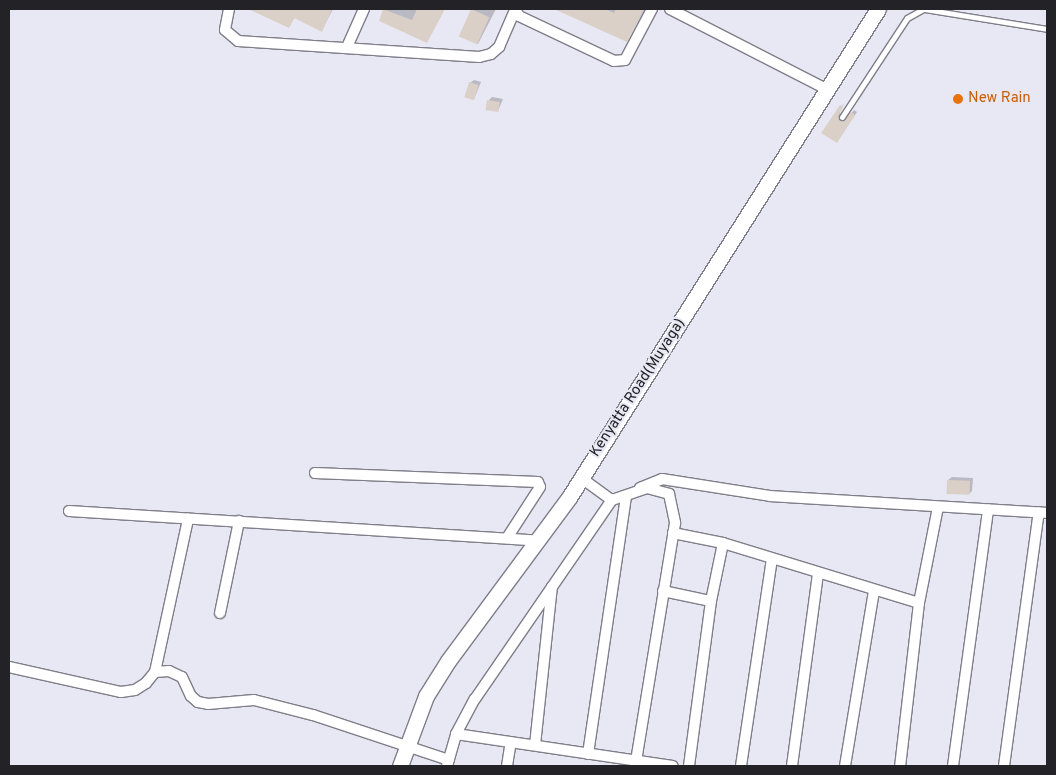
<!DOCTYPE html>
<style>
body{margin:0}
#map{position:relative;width:1056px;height:775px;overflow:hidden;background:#e8e8f4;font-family:Overpass,sans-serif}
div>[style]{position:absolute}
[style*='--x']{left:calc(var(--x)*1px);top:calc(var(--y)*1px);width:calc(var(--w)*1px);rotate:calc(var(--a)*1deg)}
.shadow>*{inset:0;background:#0003}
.building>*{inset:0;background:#dad0c7;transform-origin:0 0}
.roads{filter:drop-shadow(1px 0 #7f7e89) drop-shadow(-1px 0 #7f7e89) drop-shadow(0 1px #7f7e89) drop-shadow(0 -1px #7f7e89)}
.lane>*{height:5px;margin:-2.5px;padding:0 2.5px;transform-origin:2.5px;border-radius:2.5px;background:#fff}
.street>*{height:10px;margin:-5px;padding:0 5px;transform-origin:5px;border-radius:5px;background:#fff}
.secondary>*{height:15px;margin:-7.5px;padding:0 7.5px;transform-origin:7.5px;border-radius:7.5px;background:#fff}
.dots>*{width:14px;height:14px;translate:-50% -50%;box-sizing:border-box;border:2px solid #e8e8f4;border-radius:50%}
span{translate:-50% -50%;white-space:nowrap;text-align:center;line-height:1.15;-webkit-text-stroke:4px #e8e8f4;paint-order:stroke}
.food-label{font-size:15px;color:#c56008}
.left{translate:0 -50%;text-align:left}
.street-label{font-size:15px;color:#232327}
.frame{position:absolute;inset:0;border:10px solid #232327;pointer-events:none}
</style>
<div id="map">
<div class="shadow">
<i style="clip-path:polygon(257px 9px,333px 9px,322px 30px,295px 17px,289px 27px)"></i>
<i style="clip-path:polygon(384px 9px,443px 9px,427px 41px,380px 20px)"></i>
<i style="clip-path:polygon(473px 9px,496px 9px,478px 44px,460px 36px)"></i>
<i style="clip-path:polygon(556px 9px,645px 9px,627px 40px)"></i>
<i style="clip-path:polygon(474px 80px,481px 82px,474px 99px,470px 83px)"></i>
<i style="clip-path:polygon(492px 97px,503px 99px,498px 111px,489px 100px)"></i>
<i style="clip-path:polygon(844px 103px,840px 112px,842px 118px,848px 118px,854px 110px,857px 112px,839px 139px,823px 133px)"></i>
<i style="clip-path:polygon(952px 477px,973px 478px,972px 491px,969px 494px,948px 480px)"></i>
</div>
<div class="building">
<i style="clip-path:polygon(248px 9px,332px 9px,322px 32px,294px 18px,289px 28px)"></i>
<i style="clip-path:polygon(383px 9px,412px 20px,417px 9px,445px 9px,427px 43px,379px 21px)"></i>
<i style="left:471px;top:9px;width:20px;height:30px;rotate:24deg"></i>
<i style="clip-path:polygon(554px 9px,605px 9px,614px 13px,616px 9px,644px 9px,627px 42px)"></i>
<i style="left:469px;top:82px;width:10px;height:16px;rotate:17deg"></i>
<i style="left:487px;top:100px;width:13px;height:10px;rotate:9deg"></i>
<i style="clip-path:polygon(840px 105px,843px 107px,838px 116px,839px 120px,844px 121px,851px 112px,855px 115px,837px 143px,821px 133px)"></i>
<i style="left:947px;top:480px;width:23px;height:14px;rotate:2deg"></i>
</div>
<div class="roads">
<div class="lane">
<i style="--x:924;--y:9;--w:125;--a:9.2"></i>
<i style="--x:842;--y:117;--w:118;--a:-56.7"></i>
<i style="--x:907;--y:18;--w:18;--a:-29"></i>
</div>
<div class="street">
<i style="--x:229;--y:9;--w:21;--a:101"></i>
<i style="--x:225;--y:30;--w:17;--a:40"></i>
<i style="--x:238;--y:41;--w:242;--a:3.8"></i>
<i style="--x:479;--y:57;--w:12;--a:-14"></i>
<i style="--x:491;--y:54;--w:11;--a:-41"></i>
<i style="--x:499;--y:47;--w:40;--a:-66.6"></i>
<i style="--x:515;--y:9;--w:8;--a:60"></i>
<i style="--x:519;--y:16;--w:105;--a:25.3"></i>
<i style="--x:614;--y:61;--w:11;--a:-5"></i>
<i style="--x:625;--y:60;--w:58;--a:-62.1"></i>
<i style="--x:670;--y:9;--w:178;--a:27.1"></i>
<i style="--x:347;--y:47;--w:42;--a:-65.9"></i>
<i style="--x:315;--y:473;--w:223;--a:2.3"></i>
<i style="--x:538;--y:482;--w:5;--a:68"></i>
<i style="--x:540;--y:487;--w:61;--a:122.9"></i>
<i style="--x:580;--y:477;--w:39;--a:36"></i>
<i style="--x:640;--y:488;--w:24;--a:-22"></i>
<i style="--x:662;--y:479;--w:109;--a:8.9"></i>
<i style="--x:770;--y:496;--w:278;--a:3.5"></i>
<i style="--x:69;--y:511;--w:468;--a:3.6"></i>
<i style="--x:673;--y:533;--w:51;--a:11.3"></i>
<i style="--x:723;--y:543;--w:205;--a:17"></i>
<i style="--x:919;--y:603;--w:164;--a:96.6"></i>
<i style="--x:663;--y:591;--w:49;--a:11.8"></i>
<i style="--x:919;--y:603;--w:98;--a:-78.8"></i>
<i style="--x:220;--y:613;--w:94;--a:-78.3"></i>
<i style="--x:9;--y:667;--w:115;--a:12.6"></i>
<i style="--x:121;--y:692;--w:14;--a:-8"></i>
<i style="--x:135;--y:690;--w:13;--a:-32"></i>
<i style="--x:146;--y:683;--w:14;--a:-51"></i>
<i style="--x:155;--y:672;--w:157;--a:-77.8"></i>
<i style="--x:155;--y:672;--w:14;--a:-4"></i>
<i style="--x:169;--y:671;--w:14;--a:25"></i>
<i style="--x:182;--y:677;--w:21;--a:65"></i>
<i style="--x:191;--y:696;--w:9;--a:41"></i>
<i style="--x:198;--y:702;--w:10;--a:11"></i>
<i style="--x:208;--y:704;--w:46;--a:-5"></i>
<i style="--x:254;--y:700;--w:61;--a:14.3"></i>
<i style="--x:313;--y:715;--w:143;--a:18.3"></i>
<i style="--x:456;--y:734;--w:219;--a:8.4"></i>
<i style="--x:535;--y:745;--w:159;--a:-83.9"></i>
<i style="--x:588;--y:754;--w:260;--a:-81.6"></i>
<i style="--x:447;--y:766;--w:33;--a:-74"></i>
<i style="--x:456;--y:734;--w:40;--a:-62"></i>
<i style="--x:475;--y:699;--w:242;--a:-55.5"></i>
<i style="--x:612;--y:500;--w:37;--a:-19"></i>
<i style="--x:647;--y:488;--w:23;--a:15"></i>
<i style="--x:669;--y:494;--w:30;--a:78"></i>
<i style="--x:675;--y:523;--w:241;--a:99.3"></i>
<i style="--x:507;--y:766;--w:24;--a:-81"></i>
<i style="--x:689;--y:766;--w:166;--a:-82.4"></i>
<i style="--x:711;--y:601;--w:59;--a:-78.3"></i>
<i style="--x:741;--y:766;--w:209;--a:-81.5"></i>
<i style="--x:792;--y:766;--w:194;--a:-82.3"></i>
<i style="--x:845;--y:766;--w:177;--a:-80.6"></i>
<i style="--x:953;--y:766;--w:259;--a:-82.2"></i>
<i style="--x:1004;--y:766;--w:256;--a:-82.2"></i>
</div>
<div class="secondary">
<i style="--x:400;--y:766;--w:75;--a:-69.6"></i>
<i style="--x:426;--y:696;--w:41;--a:-57.8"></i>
<i style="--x:448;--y:661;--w:205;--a:-53.5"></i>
<i style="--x:570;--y:496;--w:576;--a:-57.69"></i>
</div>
</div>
<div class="dots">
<i style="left:958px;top:99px;background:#e8710a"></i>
</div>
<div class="food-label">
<span class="left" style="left:968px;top:99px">New Rain</span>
</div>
<div class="street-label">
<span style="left:638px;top:388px;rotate:-57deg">Kenyatta Road(Muyaga)</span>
</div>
<div class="frame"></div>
</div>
